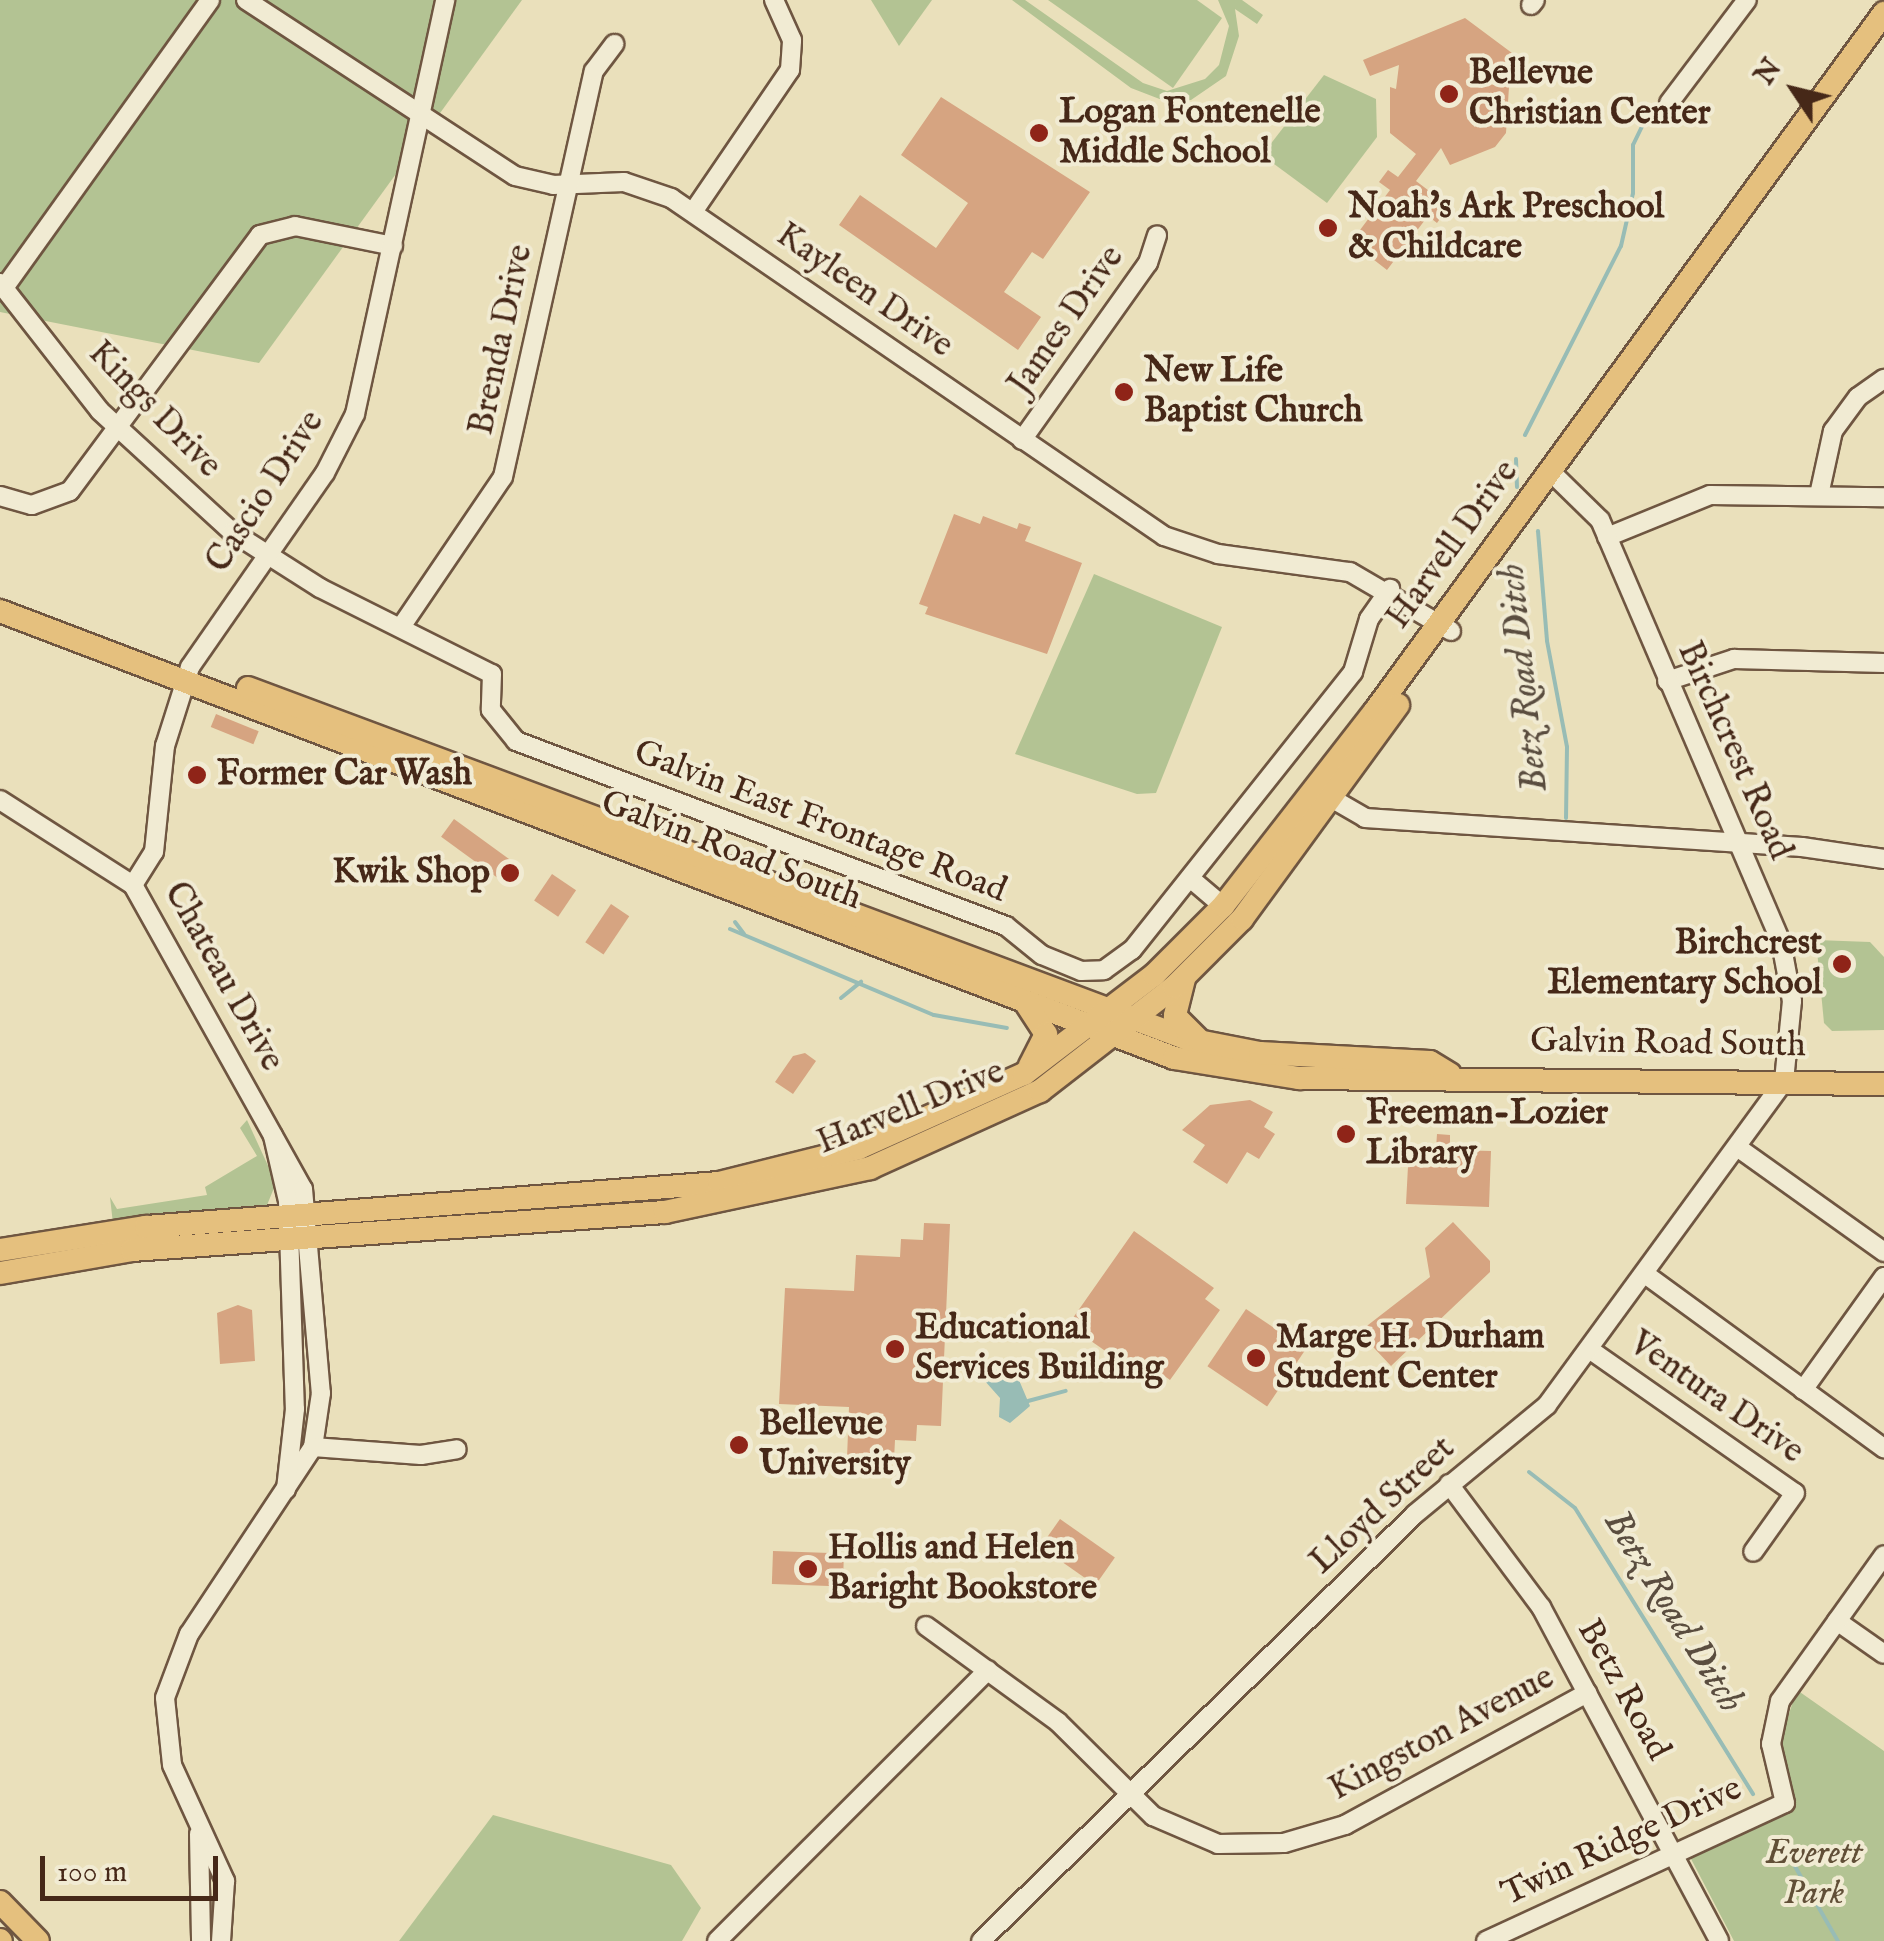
<!DOCTYPE html>
<style>
body{margin:0}
#map{position:relative;width:1884px;height:1941px;overflow:hidden;background:#eae0bb;font-family:"IM FELL English",serif}
div>[style]{position:absolute}
[style*='--x']{left:calc(var(--x)*1px);top:calc(var(--y)*1px);width:calc(var(--w)*1px);rotate:calc(var(--a)*1deg)}
.green>*{inset:0;background:#b3c393}
.water>*{inset:0;background:#98bcb5}
.stream>*{height:4px;margin:-2px;padding:0 2px;transform-origin:2px;border-radius:2px;background:#98bcb5}
.building>*{inset:0;background:#d6a481;transform-origin:0 0}
.roads{filter:drop-shadow(2px 0 #6f5641) drop-shadow(-2px 0 #6f5641) drop-shadow(0 2px #6f5641) drop-shadow(0 -2px #6f5641)}
.minor>*{height:18px;margin:-9px;padding:0 9px;transform-origin:9px;border-radius:9px;background:#f1ebd3}
.major>*{height:22px;margin:-11px;padding:0 11px;transform-origin:11px;border-radius:11px;background:#e5c07e}
.dots>*{width:28px;height:28px;translate:-50% -50%;box-sizing:border-box;border:5px solid #f1ebd3;border-radius:50%}
span{translate:-50% -50%;white-space:nowrap;text-align:center;line-height:1.15;-webkit-text-stroke:8px #f1ebd3;paint-order:stroke}
.poi-label{font-size:35px;color:#462818;font-weight:700}
.left{translate:0 -50%;text-align:left}
.right{translate:-100% -50%;text-align:right}
.street-label{font-size:35px;color:#462818}
.park-label{font-size:35px;color:#614f37;font-style:italic}
.water-label{font-size:38px;color:#5a4d3f;font-style:italic}
.north{position:absolute;left:1744px;top:40px;width:100px;height:100px;-webkit-text-stroke:8px #f1ebd3;paint-order:stroke;rotate:305deg;font-size:28px;font-weight:700;line-height:40px;text-align:center;color:#462818}
.north::after{content:'';display:block;margin:auto;width:35px;height:45px;background:#462818;clip-path:polygon(50% 0,100% 100%,50% 72%,0 100%)}
.scale{position:absolute;left:40px;top:1856px;width:178px;height:45px;box-sizing:border-box;border:5px solid #462818;border-top:0;padding-left:12px;font-size:30px;line-height:35px;white-space:nowrap;color:#462818;-webkit-text-stroke:8px #f1ebd3;paint-order:stroke}
</style>
<div id="map">
<div class="green">
<i style="clip-path:polygon(0 0,522px 0,259px 363px,0 312px)"></i>
<i style="clip-path:polygon(871px 0,932px 0,899px 46px)"></i>
<i style="clip-path:polygon(1012px 0,1025px 0,1143px 83px,1167px 91px,1205px 79px,1219px 65px,1229px 26px,1218px 0,1242px 0,1263px 15px,1257px 24px,1235px 9px,1239px 36px,1226px 76px,1191px 100px,1170px 103px,1131px 88px)"></i>
<i style="clip-path:polygon(1048px 0,1197px 0,1222px 18px,1173px 88px)"></i>
<i style="clip-path:polygon(1324px 75px,1376px 99px,1377px 137px,1327px 203px,1262px 155px)"></i>
<i style="clip-path:polygon(1094px 574px,1222px 627px,1156px 793px,1137px 794px,1015px 754px)"></i>
<i style="clip-path:polygon(1816px 940px,1870px 942px,1884px 957px,1884px 1030px,1832px 1031px,1824px 1023px)"></i>
<i style="clip-path:polygon(247px 1120px,276px 1183px,265px 1210px,113px 1224px,110px 1197px,117px 1209px,207px 1195px,205px 1187px,257px 1156px,240px 1128px)"></i>
<i style="clip-path:polygon(1797px 1690px,1884px 1751px,1884px 1941px,1734px 1941px,1690px 1857px,1795px 1810px,1780px 1740px)"></i>
<i style="clip-path:polygon(493px 1815px,671px 1865px,701px 1908px,682px 1941px,399px 1941px)"></i>
</div>
<div class="water">
<i style="clip-path:polygon(1013px 1366px,1030px 1406px,1010px 1423px,999px 1417px,1000px 1398px,984px 1380px,991px 1368px)"></i>
</div>
<div class="stream">
<i style="--x:1525;--y:435;--w:212;--a:-63.1"></i>
<i style="--x:1621;--y:246;--w:54;--a:-77.2"></i>
<i style="--x:1633;--y:193;--w:48;--a:-90"></i>
<i style="--x:1633;--y:145;--w:41;--a:-64.1"></i>
<i style="--x:1516;--y:459;--w:28;--a:88"></i>
<i style="--x:1538;--y:531;--w:110;--a:85.3"></i>
<i style="--x:1547;--y:641;--w:108;--a:79.3"></i>
<i style="--x:1567;--y:747;--w:71;--a:90.8"></i>
<i style="--x:735;--y:922;--w:15;--a:53"></i>
<i style="--x:730;--y:929;--w:221;--a:22.9"></i>
<i style="--x:934;--y:1015;--w:74;--a:10.1"></i>
<i style="--x:841;--y:998;--w:26;--a:-39"></i>
<i style="--x:952;--y:1363;--w:35;--a:22"></i>
<i style="--x:1028;--y:1401;--w:39;--a:-15"></i>
<i style="--x:1529;--y:1472;--w:58;--a:38"></i>
<i style="--x:1575;--y:1508;--w:337;--a:58.1"></i>
<i style="--x:1785;--y:1849;--w:106;--a:60.1"></i>
</div>
<div class="building">
<i style="clip-path:polygon(1465px 18px,1512px 53px,1488px 84px,1509px 87px,1506px 133px,1495px 147px,1450px 165px,1441px 148px,1416px 181px,1449px 206px,1437px 223px,1428px 216px,1387px 270px,1351px 242px,1390px 190px,1379px 182px,1388px 170px,1398px 177px,1416px 154px,1390px 133px,1390px 87px,1396px 89px,1399px 65px,1370px 76px,1363px 60px)"></i>
<i style="clip-path:polygon(941px 97px,1090px 192px,1043px 259px,1032px 252px,1004px 292px,1041px 317px,1018px 350px,839px 225px,860px 195px,936px 248px,968px 203px,901px 155px)"></i>
<i style="clip-path:polygon(954px 514px,980px 524px,983px 516px,1017px 529px,1019px 523px,1031px 527px,1025px 541px,1082px 563px,1047px 654px,925px 614px,928px 607px,919px 604px)"></i>
<i style="left:216px;top:714px;width:46px;height:14px;rotate:22deg"></i>
<i style="left:454px;top:819px;width:82px;height:22px;rotate:36deg"></i>
<i style="left:552px;top:874px;width:29px;height:32px;rotate:34deg"></i>
<i style="left:611px;top:904px;width:22px;height:46px;rotate:34deg"></i>
<i style="clip-path:polygon(805px 1053px,816px 1061px,793px 1094px,775px 1082px,793px 1056px)"></i>
<i style="clip-path:polygon(1250px 1100px,1273px 1112px,1264px 1127px,1275px 1134px,1259px 1159px,1247px 1152px,1227px 1184px,1193px 1162px,1205px 1145px,1182px 1130px,1210px 1105px)"></i>
<i style="clip-path:polygon(1437px 1134px,1450px 1135px,1450px 1150px,1491px 1151px,1489px 1207px,1406px 1204px,1409px 1147px,1436px 1148px)"></i>
<i style="clip-path:polygon(1453px 1222px,1490px 1261px,1490px 1272px,1391px 1366px,1359px 1332px,1430px 1277px,1425px 1248px)"></i>
<i style="clip-path:polygon(924px 1223px,950px 1224px,941px 1426px,917px 1425px,916px 1441px,895px 1440px,894px 1460px,847px 1458px,849px 1407px,779px 1404px,785px 1288px,854px 1291px,856px 1255px,900px 1257px,901px 1239px,923px 1240px)"></i>
<i style="clip-path:polygon(1134px 1231px,1214px 1288px,1205px 1299px,1220px 1310px,1170px 1380px,1155px 1369px,1147px 1380px,1068px 1325px)"></i>
<i style="clip-path:polygon(238px 1305px,252px 1310px,255px 1361px,220px 1364px,217px 1313px)"></i>
<i style="left:1246px;top:1309px;width:72px;height:69px;rotate:34deg"></i>
<i style="left:1060px;top:1519px;width:67px;height:34px;rotate:35deg"></i>
<i style="left:773px;top:1551px;width:71px;height:33px;rotate:2deg"></i>
</div>
<div class="roads">
<div class="minor">
<i style="--x:246;--y:0;--w:321;--a:33.2"></i>
<i style="--x:515;--y:176;--w:39;--a:13"></i>
<i style="--x:553;--y:185;--w:71;--a:-2.4"></i>
<i style="--x:624;--y:182;--w:50;--a:18.8"></i>
<i style="--x:671;--y:198;--w:598;--a:34.43"></i>
<i style="--x:1164;--y:536;--w:57;--a:18.4"></i>
<i style="--x:1218;--y:554;--w:133;--a:7.8"></i>
<i style="--x:1350;--y:572;--w:117;--a:30.3"></i>
<i style="--x:1531;--y:5;--w:6;--a:-51"></i>
<i style="--x:1669;--y:103;--w:129;--a:-52.9"></i>
<i style="--x:693;--y:212;--w:172;--a:-55.7"></i>
<i style="--x:790;--y:70;--w:30;--a:-86"></i>
<i style="--x:792;--y:40;--w:44;--a:-114.2"></i>
<i style="--x:0;--y:283;--w:162;--a:52"></i>
<i style="--x:100;--y:411;--w:179;--a:42.5"></i>
<i style="--x:232;--y:532;--w:104;--a:32.5"></i>
<i style="--x:320;--y:588;--w:192;--a:26.6"></i>
<i style="--x:492;--y:674;--w:36;--a:92"></i>
<i style="--x:491;--y:710;--w:40;--a:51"></i>
<i style="--x:516;--y:741;--w:524;--a:20.68"></i>
<i style="--x:1006;--y:926;--w:46;--a:38.9"></i>
<i style="--x:1042;--y:955;--w:42;--a:22.3"></i>
<i style="--x:1081;--y:971;--w:23;--a:-2"></i>
<i style="--x:1104;--y:970;--w:34;--a:-36"></i>
<i style="--x:1132;--y:950;--w:355;--a:-51.5"></i>
<i style="--x:1353;--y:672;--w:55;--a:-73.2"></i>
<i style="--x:1369;--y:619;--w:37;--a:-55"></i>
<i style="--x:4;--y:288;--w:354;--a:-54.4"></i>
<i style="--x:1022;--y:440;--w:217;--a:-54.6"></i>
<i style="--x:1148;--y:263;--w:29;--a:-72"></i>
<i style="--x:1819;--y:495;--w:66;--a:-77.7"></i>
<i style="--x:1833;--y:431;--w:42;--a:-53.7"></i>
<i style="--x:1858;--y:397;--w:32;--a:-35"></i>
<i style="--x:0;--y:496;--w:33;--a:16"></i>
<i style="--x:32;--y:505;--w:40;--a:-20.2"></i>
<i style="--x:70;--y:491;--w:319;--a:-53.4"></i>
<i style="--x:260;--y:235;--w:36;--a:-14"></i>
<i style="--x:295;--y:226;--w:100;--a:11.5"></i>
<i style="--x:1607;--y:537;--w:111;--a:-22.2"></i>
<i style="--x:1710;--y:495;--w:174;--a:0.7"></i>
<i style="--x:401;--y:627;--w:181;--a:-55.8"></i>
<i style="--x:503;--y:477;--w:416;--a:-77.4"></i>
<i style="--x:594;--y:71;--w:34;--a:-53"></i>
<i style="--x:1667;--y:681;--w:71;--a:-18.2"></i>
<i style="--x:1734;--y:659;--w:150;--a:1.5"></i>
<i style="--x:1331;--y:798;--w:39;--a:30"></i>
<i style="--x:1365;--y:818;--w:438;--a:3.8"></i>
<i style="--x:1802;--y:847;--w:83;--a:8.3"></i>
<i style="--x:0;--y:800;--w:158;--a:32.6"></i>
<i style="--x:133;--y:885;--w:348;--a:60.8"></i>
<i style="--x:303;--y:1189;--w:205;--a:85"></i>
<i style="--x:321;--y:1393;--w:55;--a:98.4"></i>
<i style="--x:313;--y:1447;--w:224;--a:123.5"></i>
<i style="--x:189;--y:1634;--w:68;--a:110.6"></i>
<i style="--x:165;--y:1698;--w:67;--a:84"></i>
<i style="--x:172;--y:1765;--w:128;--a:65.4"></i>
<i style="--x:225;--y:1881;--w:60;--a:93.8"></i>
<i style="--x:1190;--y:878;--w:43;--a:40.3"></i>
<i style="--x:133;--y:885;--w:39;--a:-58"></i>
<i style="--x:154;--y:852;--w:107;--a:-84.1"></i>
<i style="--x:165;--y:746;--w:83;--a:-72.4"></i>
<i style="--x:190;--y:667;--w:236;--a:-55.2"></i>
<i style="--x:325;--y:473;--w:66;--a:-63"></i>
<i style="--x:355;--y:414;--w:424;--a:-77.7"></i>
<i style="--x:273;--y:1136;--w:67;--a:77"></i>
<i style="--x:288;--y:1201;--w:208;--a:88.1"></i>
<i style="--x:295;--y:1409;--w:81;--a:96.4"></i>
<i style="--x:1737;--y:1147;--w:181;--a:35.5"></i>
<i style="--x:1645;--y:1274;--w:296;--a:36.1"></i>
<i style="--x:1589;--y:1349;--w:251;--a:35"></i>
<i style="--x:1795;--y:1493;--w:72;--a:125.4"></i>
<i style="--x:1803;--y:1390;--w:139;--a:-54.4"></i>
<i style="--x:313;--y:1447;--w:108;--a:4.2"></i>
<i style="--x:421;--y:1455;--w:36;--a:-9"></i>
<i style="--x:1449;--y:1484;--w:154;--a:53.2"></i>
<i style="--x:1541;--y:1607;--w:378;--a:61.9"></i>
<i style="--x:1837;--y:1621;--w:57;--a:35.1"></i>
<i style="--x:926;--y:1626;--w:163;--a:36"></i>
<i style="--x:1058;--y:1722;--w:134;--a:44.7"></i>
<i style="--x:1153;--y:1816;--w:71;--a:23.3"></i>
<i style="--x:1218;--y:1844;--w:66;--a:-0.9"></i>
<i style="--x:1284;--y:1843;--w:64;--a:-16.4"></i>
<i style="--x:1345;--y:1825;--w:276;--a:-28.6"></i>
<i style="--x:199;--y:1834;--w:107;--a:88.9"></i>
<i style="--x:717;--y:1941;--w:383;--a:-45"></i>
<i style="--x:981;--y:1941;--w:609;--a:-44.53"></i>
<i style="--x:1415;--y:1514;--w:171;--a:-39.5"></i>
<i style="--x:1547;--y:1405;--w:401;--a:-53.8"></i>
<i style="--x:1784;--y:1081;--w:80;--a:-84.3"></i>
<i style="--x:1792;--y:1001;--w:60;--a:-100.6"></i>
<i style="--x:1781;--y:942;--w:459;--a:-113.2"></i>
<i style="--x:1600;--y:520;--w:70;--a:-135.6"></i>
<i style="--x:1486;--y:1941;--w:329;--a:-24.8"></i>
<i style="--x:1785;--y:1803;--w:61;--a:-103.3"></i>
<i style="--x:1771;--y:1744;--w:44;--a:-78.2"></i>
<i style="--x:1780;--y:1701;--w:179;--a:-54.5"></i>
</div>
<div class="major">
<i style="--x:0;--y:611;--w:1256;--a:20.84"></i>
<i style="--x:1174;--y:1058;--w:127;--a:9.1"></i>
<i style="--x:1299;--y:1078;--w:585;--a:0.59"></i>
<i style="--x:248;--y:688;--w:1003;--a:20.48"></i>
<i style="--x:1188;--y:1039;--w:73;--a:11"></i>
<i style="--x:1260;--y:1053;--w:170;--a:3"></i>
<i style="--x:1430;--y:1062;--w:23;--a:31"></i>
<i style="--x:1184;--y:979;--w:38;--a:104"></i>
<i style="--x:1175;--y:1016;--w:33;--a:45"></i>
<i style="--x:1027;--y:1005;--w:35;--a:57"></i>
<i style="--x:1046;--y:1034;--w:36;--a:117"></i>
<i style="--x:0;--y:1250;--w:148;--a:-9"></i>
<i style="--x:146;--y:1227;--w:575;--a:-4.39"></i>
<i style="--x:719;--y:1183;--w:144;--a:-14"></i>
<i style="--x:859;--y:1148;--w:181;--a:-24.2"></i>
<i style="--x:1024;--y:1074;--w:163;--a:-37.3"></i>
<i style="--x:1154;--y:975;--w:98;--a:-45"></i>
<i style="--x:1223;--y:906;--w:247;--a:-52.1"></i>
<i style="--x:1375;--y:711;--w:864;--a:-53.9"></i>
<i style="--x:0;--y:1273;--w:134;--a:-9.9"></i>
<i style="--x:132;--y:1250;--w:534;--a:-4.08"></i>
<i style="--x:665;--y:1212;--w:210;--a:-12.1"></i>
<i style="--x:870;--y:1168;--w:187;--a:-24.4"></i>
<i style="--x:1040;--y:1091;--w:170;--a:-37.8"></i>
<i style="--x:1174;--y:987;--w:96;--a:-45"></i>
<i style="--x:1242;--y:919;--w:265;--a:-53.9"></i>
<i style="--x:0;--y:1902;--w:54;--a:45.7"></i>
<i style="--x:0;--y:1940;--w:1;--a:45"></i>
</div>
</div>
<div class="dots">
<i style="left:1449px;top:94px;background:#8f2418"></i>
<i style="left:1039px;top:133px;background:#8f2418"></i>
<i style="left:1328px;top:228px;background:#8f2418"></i>
<i style="left:1124px;top:392px;background:#8f2418"></i>
<i style="left:197px;top:775px;background:#8f2418"></i>
<i style="left:510px;top:873px;background:#8f2418"></i>
<i style="left:1842px;top:964px;background:#8f2418"></i>
<i style="left:1346px;top:1134px;background:#8f2418"></i>
<i style="left:895px;top:1349px;background:#8f2418"></i>
<i style="left:1256px;top:1358px;background:#8f2418"></i>
<i style="left:739px;top:1445px;background:#8f2418"></i>
<i style="left:808px;top:1569px;background:#8f2418"></i>
</div>
<div class="poi-label">
<span class="left" style="left:1469px;top:94px">Bellevue<br>Christian Center</span>
<span class="left" style="left:1059px;top:133px">Logan Fontenelle<br>Middle School</span>
<span class="left" style="left:1348px;top:228px">Noah's Ark Preschool<br>&amp; Childcare</span>
<span class="left" style="left:1144px;top:392px">New Life<br>Baptist Church</span>
<span class="left" style="left:217px;top:775px">Former Car Wash</span>
<span class="right" style="left:490px;top:873px">Kwik Shop</span>
<span class="right" style="left:1822px;top:964px">Birchcrest<br>Elementary School</span>
<span class="left" style="left:1366px;top:1134px">Freeman-Lozier<br>Library</span>
<span class="left" style="left:915px;top:1349px">Educational<br>Services Building</span>
<span class="left" style="left:1276px;top:1358px">Marge H. Durham<br>Student Center</span>
<span class="left" style="left:759px;top:1445px">Bellevue<br>University</span>
<span class="left" style="left:828px;top:1569px">Hollis and Helen<br>Baright Bookstore</span>
</div>
<div class="street-label">
<span style="left:864px;top:291px;rotate:35deg">Kayleen Drive</span>
<span style="left:1067px;top:321px;rotate:-55deg">James Drive</span>
<span style="left:502px;top:340px;rotate:-78deg">Brenda Drive</span>
<span style="left:154px;top:410px;rotate:46deg">Kings Drive</span>
<span style="left:266px;top:492px;rotate:-57deg">Cascio Drive</span>
<span style="left:1453px;top:545px;rotate:-54deg">Harvell Drive</span>
<span style="left:1734px;top:751px;rotate:66deg">Birchcrest Road</span>
<span style="left:820px;top:822px;rotate:21deg">Galvin East Frontage Road</span>
<span style="left:731px;top:851px;rotate:21deg">Galvin Road South</span>
<span style="left:223px;top:977px;rotate:61deg">Chateau Drive</span>
<span style="left:1668px;top:1044px;rotate:1deg">Galvin Road South</span>
<span style="left:911px;top:1108px;rotate:-22deg">Harvell Drive</span>
<span style="left:1716px;top:1398px;rotate:35deg">Ventura Drive</span>
<span style="left:1383px;top:1506px;rotate:-43deg">Lloyd Street</span>
<span style="left:1623px;top:1690px;rotate:61deg">Betz Road</span>
<span style="left:1442px;top:1734px;rotate:-28deg">Kingston Avenue</span>
<span style="left:1622px;top:1842px;rotate:-25deg">Twin Ridge Drive</span>
</div>
<div class="park-label">
<span style="left:1814px;top:1874px">Everett<br>Park</span>
</div>
<div class="water-label">
<span style="left:1525px;top:678px;rotate:-96deg">Betz Road Ditch</span>
<span style="left:1672px;top:1612px;rotate:58deg">Betz Road Ditch</span>
</div>
<div class="north">N</div>
<div class="scale">100 m</div>
</div>
